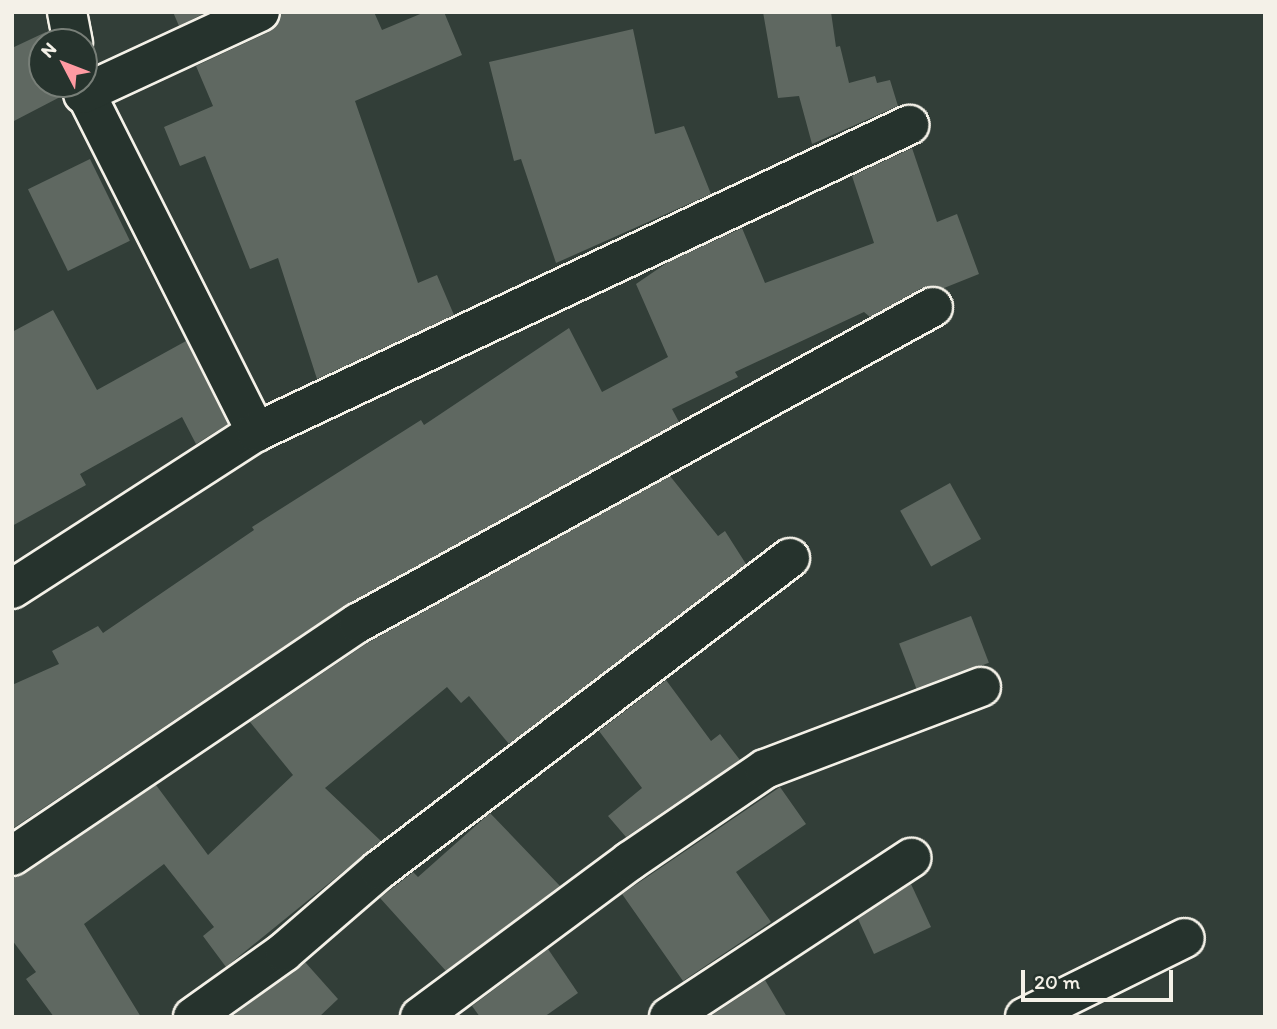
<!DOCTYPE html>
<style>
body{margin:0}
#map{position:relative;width:1277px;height:1029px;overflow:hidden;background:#323e38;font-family:Itim,sans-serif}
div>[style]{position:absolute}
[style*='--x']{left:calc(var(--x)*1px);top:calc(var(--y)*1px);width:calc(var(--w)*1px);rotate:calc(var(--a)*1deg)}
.building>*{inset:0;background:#5f6861;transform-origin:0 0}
.roads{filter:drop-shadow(2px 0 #f4f1e8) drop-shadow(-2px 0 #f4f1e8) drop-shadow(0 2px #f4f1e8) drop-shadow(0 -2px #f4f1e8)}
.minor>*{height:38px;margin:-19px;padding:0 19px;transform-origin:19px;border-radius:19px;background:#26332d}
span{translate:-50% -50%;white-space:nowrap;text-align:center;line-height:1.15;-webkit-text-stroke:7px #26332d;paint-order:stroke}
.frame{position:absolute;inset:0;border:14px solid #f4f1e8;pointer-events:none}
.north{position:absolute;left:28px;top:28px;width:70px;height:70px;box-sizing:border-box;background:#26332d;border:2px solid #787f78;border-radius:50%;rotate:312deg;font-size:19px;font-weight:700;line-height:28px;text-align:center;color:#f4f1e8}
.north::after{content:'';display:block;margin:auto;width:24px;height:32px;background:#ff9aa2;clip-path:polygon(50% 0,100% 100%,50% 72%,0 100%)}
.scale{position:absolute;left:1021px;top:970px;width:152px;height:32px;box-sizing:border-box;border:4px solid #f4f1e8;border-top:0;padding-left:9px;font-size:21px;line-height:24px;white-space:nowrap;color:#f4f1e8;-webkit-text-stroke:5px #26332d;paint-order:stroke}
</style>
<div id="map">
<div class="building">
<i style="clip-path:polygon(173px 12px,207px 12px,179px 26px)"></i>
<i style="clip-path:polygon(282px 12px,374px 12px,382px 30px,425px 12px,444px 12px,462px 55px,355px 101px,418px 283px,437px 275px,454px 315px,317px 379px,278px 258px,250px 269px,205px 156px,180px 166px,164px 127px,213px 106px,196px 66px,269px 32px)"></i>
<i style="clip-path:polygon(763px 12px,831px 12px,836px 47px,840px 46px,849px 83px,875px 76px,877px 83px,890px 80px,898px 106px,812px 144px,799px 96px,778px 98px)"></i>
<i style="clip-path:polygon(633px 29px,655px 134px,684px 126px,711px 194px,556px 263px,521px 159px,514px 161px,489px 62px)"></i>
<i style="clip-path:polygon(46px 32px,50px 42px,42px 42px,42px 84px,59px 84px,62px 96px,12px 122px,12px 48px)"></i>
<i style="clip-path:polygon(912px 148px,937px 222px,957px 214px,979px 274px,944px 288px,922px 288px,870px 317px,864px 312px,735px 372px,738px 377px,672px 409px,679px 422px,346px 605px,12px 829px,12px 685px,59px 664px,52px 651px,98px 626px,103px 633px,254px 530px,252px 527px,421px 420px,424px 425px,569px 328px,602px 392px,668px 357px,636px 284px,668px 262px,742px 228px,765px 283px,874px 243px,852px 176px)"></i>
<i style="left:90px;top:159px;width:91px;height:69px;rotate:64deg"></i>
<i style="clip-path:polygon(53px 310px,97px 390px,186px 341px,228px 424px,196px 444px,182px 417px,80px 474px,86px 485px,12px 526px,12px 332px)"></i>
<i style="clip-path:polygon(670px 476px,718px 536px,725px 531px,746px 564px,509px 744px,469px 696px,461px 703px,447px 687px,325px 788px,381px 841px,226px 967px,203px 936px,214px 927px,164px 864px,84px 924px,141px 1017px,54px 1017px,26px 979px,36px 972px,12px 940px,12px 878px,24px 874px,156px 785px,208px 855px,293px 775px,250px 722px,369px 642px)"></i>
<i style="left:950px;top:483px;width:64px;height:57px;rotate:61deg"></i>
<i style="left:971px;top:616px;width:50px;height:77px;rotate:69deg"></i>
<i style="clip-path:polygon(666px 680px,711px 741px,720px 734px,740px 760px,626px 837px,608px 816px,642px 788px,599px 731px)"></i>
<i style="clip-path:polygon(780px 787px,806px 824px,736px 872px,771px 922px,683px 981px,622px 894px)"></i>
<i style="clip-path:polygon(490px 813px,560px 886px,446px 971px,380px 898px,413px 872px,418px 877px)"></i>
<i style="clip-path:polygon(911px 884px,931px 927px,874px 954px,858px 919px)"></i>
<i style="clip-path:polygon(548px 949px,578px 993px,544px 1017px,480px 1017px,472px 1006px)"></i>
<i style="clip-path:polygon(305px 962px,338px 999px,319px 1017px,231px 1017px)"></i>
<i style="clip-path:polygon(765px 980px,787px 1017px,709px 1017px)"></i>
</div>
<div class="roads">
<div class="minor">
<i style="--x:67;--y:12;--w:31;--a:79"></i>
<i style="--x:81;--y:84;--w:390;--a:63.3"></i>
<i style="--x:83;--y:94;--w:195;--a:-24.9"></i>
<i style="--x:12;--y:589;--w:290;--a:-32.8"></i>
<i style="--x:256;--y:432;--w:722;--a:-25.18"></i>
<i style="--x:12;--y:856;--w:417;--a:-34"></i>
<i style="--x:358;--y:623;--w:656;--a:-28.79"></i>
<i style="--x:193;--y:1017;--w:112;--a:-35.5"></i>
<i style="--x:284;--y:952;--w:125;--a:-40.8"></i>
<i style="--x:379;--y:870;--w:516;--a:-37.2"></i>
<i style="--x:420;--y:1017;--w:262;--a:-36.6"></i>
<i style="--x:630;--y:861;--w:163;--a:-34.3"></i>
<i style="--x:765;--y:769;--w:231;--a:-20.8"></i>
<i style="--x:669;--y:1017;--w:290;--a:-33.3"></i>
<i style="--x:1025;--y:1017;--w:178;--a:-26.3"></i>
</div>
</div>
<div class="frame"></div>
<div class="north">N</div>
<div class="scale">20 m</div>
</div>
